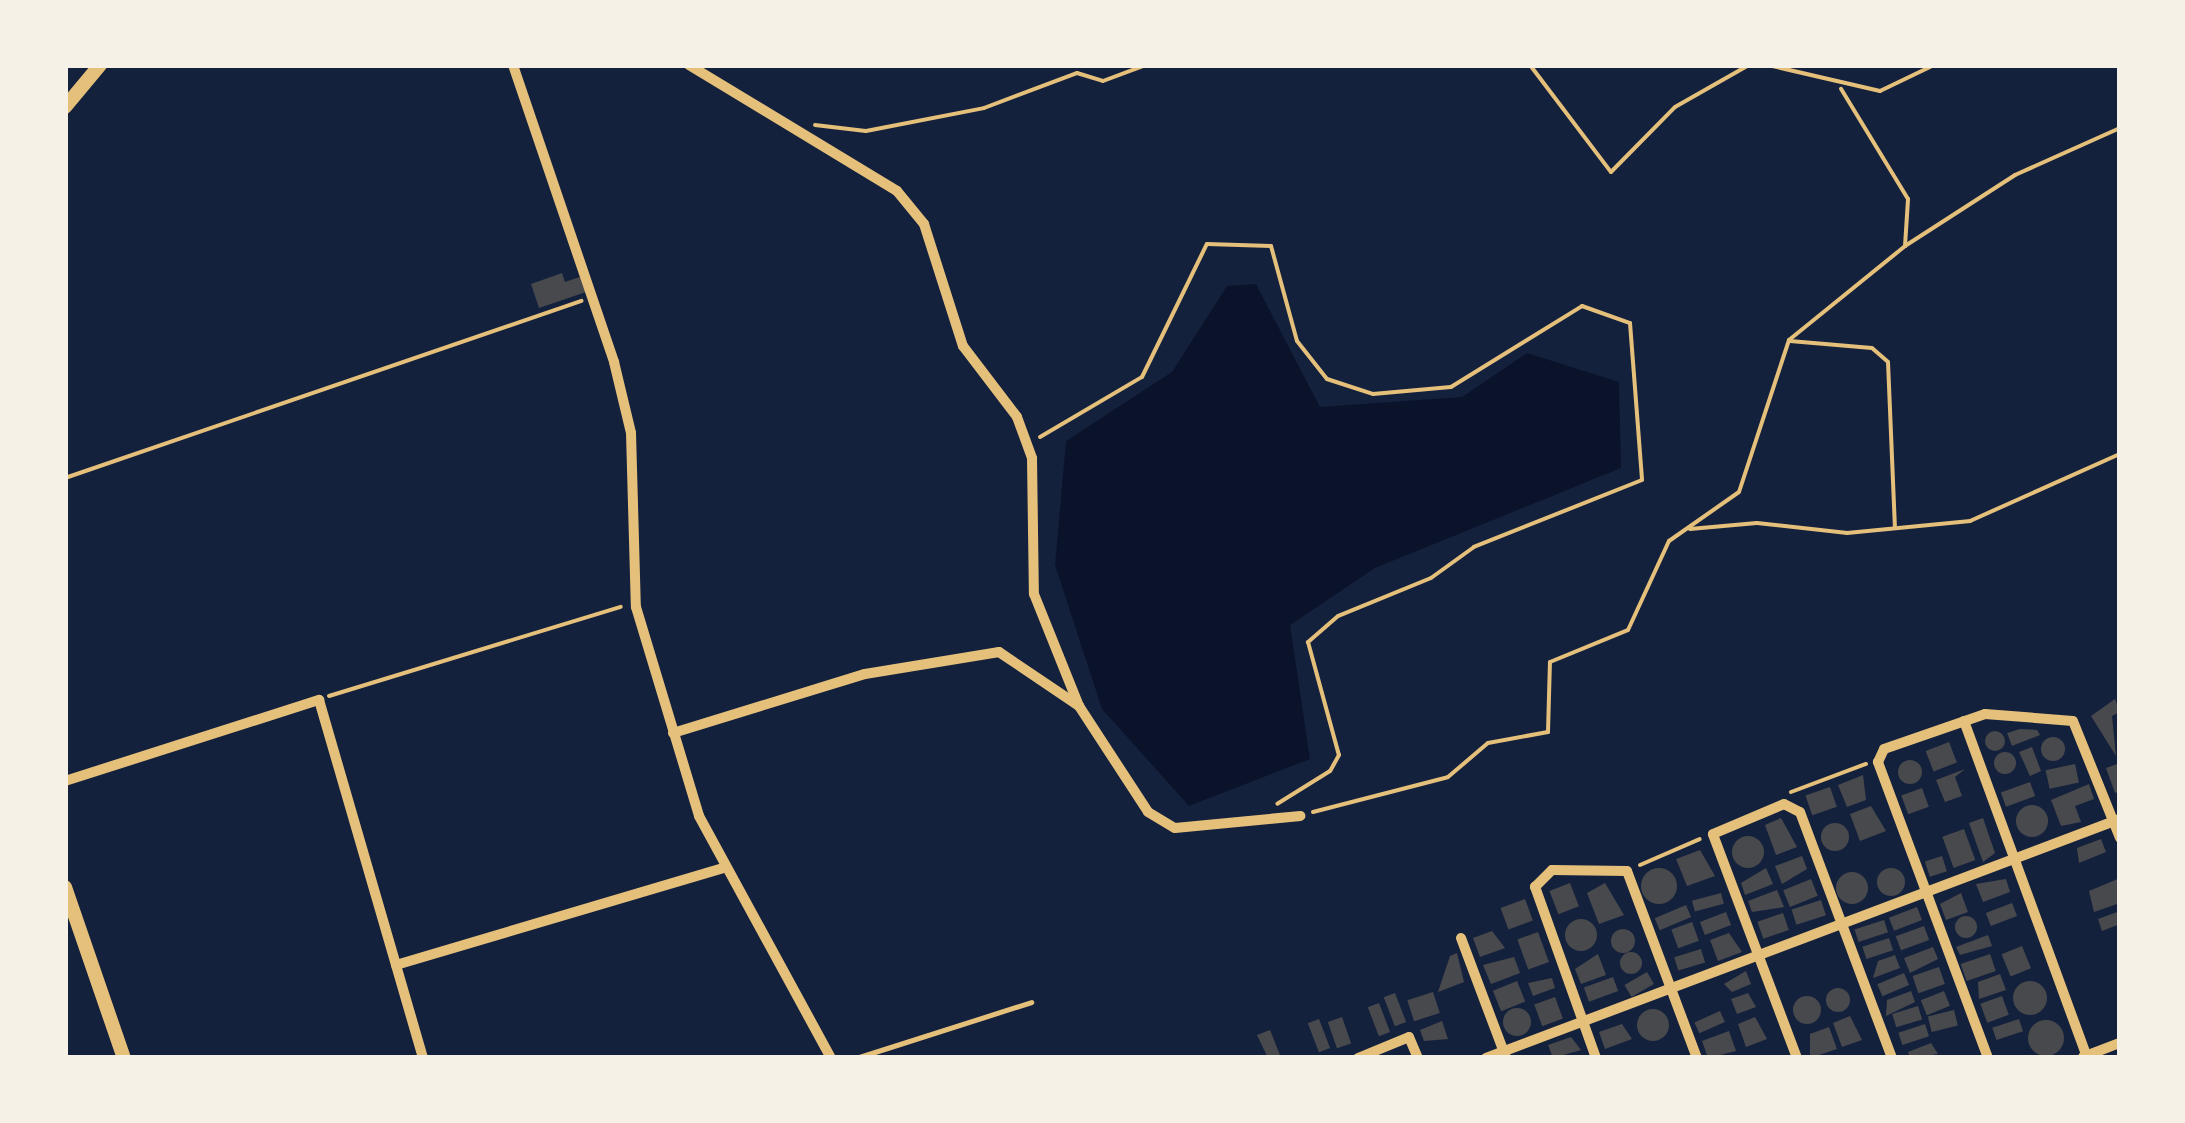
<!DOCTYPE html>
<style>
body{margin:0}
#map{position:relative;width:2185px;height:1123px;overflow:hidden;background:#14213d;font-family:"Varela Round",sans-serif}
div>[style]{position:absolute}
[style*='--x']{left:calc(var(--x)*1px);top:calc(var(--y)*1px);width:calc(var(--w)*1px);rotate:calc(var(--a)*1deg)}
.water>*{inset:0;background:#0b132b}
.building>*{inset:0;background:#48494c;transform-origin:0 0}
.round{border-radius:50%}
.path>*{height:4px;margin:-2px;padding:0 2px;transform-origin:2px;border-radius:2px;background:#e5c07b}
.service>*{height:5px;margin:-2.5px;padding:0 2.5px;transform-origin:2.5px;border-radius:2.5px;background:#e5c07b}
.minor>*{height:10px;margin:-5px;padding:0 5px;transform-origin:5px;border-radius:5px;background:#e5c07b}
.secondary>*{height:14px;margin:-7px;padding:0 7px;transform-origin:7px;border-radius:7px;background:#e5c07b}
span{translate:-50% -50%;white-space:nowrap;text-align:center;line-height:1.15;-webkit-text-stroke:9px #f6f1e7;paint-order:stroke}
.frame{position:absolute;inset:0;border:68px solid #f6f1e7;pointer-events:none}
</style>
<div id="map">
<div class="water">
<i style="clip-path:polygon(1256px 284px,1320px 407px,1462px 397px,1527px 353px,1619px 382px,1621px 468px,1375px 568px,1290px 625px,1310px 759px,1189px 806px,1102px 709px,1055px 565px,1066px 441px,1172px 372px,1227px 286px)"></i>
</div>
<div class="building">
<i style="clip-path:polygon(562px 273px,565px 282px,580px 277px,586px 292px,539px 308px,531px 284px)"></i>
<i style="clip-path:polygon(2115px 699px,2120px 712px,2112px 716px,2116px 756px,2091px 716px)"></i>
<i style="clip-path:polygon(2020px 729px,2037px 730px,2040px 735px,2012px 746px,2007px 733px)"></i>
<i class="round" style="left:1985px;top:731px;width:20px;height:20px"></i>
<i class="round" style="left:2041px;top:737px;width:24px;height:24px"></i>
<i style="left:1949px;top:742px;width:22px;height:25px;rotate:69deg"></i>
<i style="clip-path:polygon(2032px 747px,2041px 771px,2030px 776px,2019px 752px)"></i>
<i class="round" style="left:1994px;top:752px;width:22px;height:22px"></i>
<i class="round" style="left:1898px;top:760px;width:24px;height:24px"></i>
<i style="clip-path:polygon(2120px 763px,2120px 791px,2115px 793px,2106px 768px)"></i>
<i style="left:2075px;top:764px;width:19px;height:30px;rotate:78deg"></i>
<i style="clip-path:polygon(1965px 769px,1955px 777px,1962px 796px,1945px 802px,1936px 780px)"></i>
<i style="clip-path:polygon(1863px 775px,1866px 800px,1847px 807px,1838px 785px)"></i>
<i style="left:2030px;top:782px;width:15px;height:31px;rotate:70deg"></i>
<i style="clip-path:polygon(2089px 784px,2094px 799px,2075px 806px,2081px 822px,2061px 826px,2051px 800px)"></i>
<i style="left:1830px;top:787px;width:21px;height:26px;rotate:71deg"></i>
<i style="left:1922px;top:788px;width:20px;height:22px;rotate:70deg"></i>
<i class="round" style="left:2016px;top:805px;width:32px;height:32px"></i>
<i style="clip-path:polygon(1871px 806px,1886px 831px,1860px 841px,1850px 814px)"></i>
<i style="clip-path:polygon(1781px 818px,1797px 847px,1776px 855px,1765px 825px)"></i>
<i style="clip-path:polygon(1983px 818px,1995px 853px,1983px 862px,1969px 823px)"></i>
<i class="round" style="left:1821px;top:823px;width:28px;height:28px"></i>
<i style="left:1964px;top:829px;width:33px;height:23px;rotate:70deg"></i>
<i class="round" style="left:1732px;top:836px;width:32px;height:32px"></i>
<i style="clip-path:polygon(2101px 839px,2106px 852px,2079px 863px,2077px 848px)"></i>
<i style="clip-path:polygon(1700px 850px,1715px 876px,1687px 886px,1676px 859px)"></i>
<i style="clip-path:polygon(1802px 856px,1807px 869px,1782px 884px,1775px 866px)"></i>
<i style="left:1942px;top:856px;width:16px;height:18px;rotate:72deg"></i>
<i class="round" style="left:1877px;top:868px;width:28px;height:28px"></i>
<i style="clip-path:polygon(1766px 868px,1773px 884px,1745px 895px,1741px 883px)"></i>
<i class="round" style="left:1641px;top:868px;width:36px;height:36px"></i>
<i class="round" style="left:1836px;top:872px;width:32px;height:32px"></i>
<i style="clip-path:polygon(2120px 878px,2120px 903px,2094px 912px,2089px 891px)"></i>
<i style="left:1811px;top:879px;width:18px;height:30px;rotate:68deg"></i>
<i style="clip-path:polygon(2006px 879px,2010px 892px,1983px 902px,1976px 884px)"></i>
<i style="left:1570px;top:883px;width:25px;height:22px;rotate:69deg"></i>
<i style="clip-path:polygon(1605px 883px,1624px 915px,1599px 924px,1587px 893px)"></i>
<i style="clip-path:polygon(1777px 890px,1784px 907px,1752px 912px,1748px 901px)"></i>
<i style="left:1721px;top:893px;width:11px;height:30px;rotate:75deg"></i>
<i style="clip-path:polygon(1961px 893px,1968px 912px,1946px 920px,1940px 904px)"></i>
<i style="left:1525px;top:899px;width:23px;height:26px;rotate:70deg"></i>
<i style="left:1821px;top:900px;width:16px;height:31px;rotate:72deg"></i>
<i style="left:2012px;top:903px;width:14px;height:28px;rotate:69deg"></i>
<i style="left:1686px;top:905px;width:13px;height:34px;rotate:67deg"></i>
<i style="left:1917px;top:907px;width:14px;height:30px;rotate:69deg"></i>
<i style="clip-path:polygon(2120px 911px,2120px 924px,2102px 931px,2098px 919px)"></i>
<i style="left:1726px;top:912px;width:14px;height:28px;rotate:69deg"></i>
<i style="left:1783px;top:913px;width:18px;height:27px;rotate:71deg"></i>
<i class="round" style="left:1955px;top:916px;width:22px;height:22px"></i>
<i class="round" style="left:1565px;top:919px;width:32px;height:32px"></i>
<i style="left:1884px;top:920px;width:13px;height:31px;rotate:72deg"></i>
<i style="left:1692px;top:922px;width:20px;height:22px;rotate:70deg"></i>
<i style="left:1924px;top:926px;width:15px;height:30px;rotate:70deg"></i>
<i class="round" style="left:1611px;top:929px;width:24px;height:24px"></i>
<i style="clip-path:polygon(1492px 931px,1505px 948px,1480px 957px,1473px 938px)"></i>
<i style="left:1538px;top:932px;width:32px;height:22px;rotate:70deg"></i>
<i style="clip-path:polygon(1729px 933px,1742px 952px,1718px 961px,1710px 940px)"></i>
<i style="clip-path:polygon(1988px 935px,1992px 946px,1960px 955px,1956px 947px)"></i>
<i style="left:1889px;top:938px;width:13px;height:28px;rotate:72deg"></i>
<i style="left:2022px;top:946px;width:24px;height:22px;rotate:68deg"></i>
<i style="clip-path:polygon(1933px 947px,1938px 959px,1910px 973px,1904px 958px)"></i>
<i style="left:1701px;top:949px;width:14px;height:28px;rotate:73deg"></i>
<i class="round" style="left:1620px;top:952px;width:22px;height:22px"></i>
<i style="clip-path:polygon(1457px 953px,1464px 982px,1438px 992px,1450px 956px)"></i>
<i style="clip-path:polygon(1598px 954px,1606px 975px,1581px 984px,1575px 969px)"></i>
<i style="left:1990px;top:954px;width:18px;height:31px;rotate:71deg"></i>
<i style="clip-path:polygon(1895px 955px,1900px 968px,1873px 978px,1878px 961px)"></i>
<i style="clip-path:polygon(1514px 957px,1520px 973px,1491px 984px,1483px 965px)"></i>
<i style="left:1939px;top:967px;width:18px;height:28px;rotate:71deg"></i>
<i style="clip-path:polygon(1746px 971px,1751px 984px,1732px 992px,1724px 984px)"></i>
<i style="left:1647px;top:972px;width:14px;height:26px;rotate:60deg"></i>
<i style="left:1904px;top:973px;width:13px;height:29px;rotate:67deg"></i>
<i style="clip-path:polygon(2000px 974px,2006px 990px,1979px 999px,1978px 982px)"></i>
<i style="left:1613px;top:977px;width:15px;height:31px;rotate:70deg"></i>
<i style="clip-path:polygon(1552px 978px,1555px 988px,1533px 996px,1528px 983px)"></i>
<i style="left:1517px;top:981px;width:22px;height:26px;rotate:68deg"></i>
<i class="round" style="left:2013px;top:981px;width:34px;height:34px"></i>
<i class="round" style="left:1826px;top:988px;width:24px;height:24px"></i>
<i style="clip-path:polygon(1911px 991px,1915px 1002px,1886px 1016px,1887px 1000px)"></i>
<i style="left:1944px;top:991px;width:16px;height:25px;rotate:68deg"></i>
<i style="left:1433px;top:992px;width:22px;height:27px;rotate:72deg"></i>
<i style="left:1395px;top:993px;width:31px;height:12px;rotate:69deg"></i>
<i style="clip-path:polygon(1748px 993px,1756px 1007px,1737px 1014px,1731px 999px)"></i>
<i style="left:2002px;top:996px;width:20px;height:23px;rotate:70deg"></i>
<i class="round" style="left:1793px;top:996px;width:28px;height:28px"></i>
<i style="left:1555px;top:997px;width:23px;height:22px;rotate:70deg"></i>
<i style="left:1379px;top:1003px;width:31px;height:12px;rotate:69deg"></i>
<i style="left:1918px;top:1006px;width:14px;height:27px;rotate:73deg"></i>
<i class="round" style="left:1503px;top:1008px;width:28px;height:28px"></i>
<i class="round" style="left:1637px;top:1009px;width:32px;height:32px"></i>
<i style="left:1954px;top:1010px;width:16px;height:27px;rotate:76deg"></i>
<i style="left:1720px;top:1011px;width:12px;height:28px;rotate:66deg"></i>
<i style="clip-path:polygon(1850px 1016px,1862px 1040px,1842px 1047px,1833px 1023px)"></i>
<i style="left:1342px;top:1017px;width:28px;height:15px;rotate:71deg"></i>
<i style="clip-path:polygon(1755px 1017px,1767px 1039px,1746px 1047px,1738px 1024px)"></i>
<i style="left:1319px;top:1019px;width:31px;height:12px;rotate:69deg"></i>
<i style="left:2019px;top:1019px;width:13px;height:28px;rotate:72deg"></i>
<i class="round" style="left:2028px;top:1020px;width:36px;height:36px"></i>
<i style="clip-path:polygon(1442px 1021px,1448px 1039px,1424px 1041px,1420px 1030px)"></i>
<i style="clip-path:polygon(1622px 1024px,1632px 1039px,1605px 1049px,1599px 1032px)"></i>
<i style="left:1925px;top:1024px;width:13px;height:28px;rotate:72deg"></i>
<i style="clip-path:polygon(1829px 1027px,1837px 1049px,1810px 1058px,1810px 1034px)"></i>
<i style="clip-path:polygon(1270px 1030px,1280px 1055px,1268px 1058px,1257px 1035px)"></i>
<i style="clip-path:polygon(1729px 1031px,1736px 1051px,1708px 1058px,1702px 1041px)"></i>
<i style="clip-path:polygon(1571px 1037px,1581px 1050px,1553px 1058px,1548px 1045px)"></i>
<i style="clip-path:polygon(1931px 1043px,1938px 1054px,1910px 1058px,1908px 1052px)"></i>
</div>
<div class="path">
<i style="--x:1397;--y:65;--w:10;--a:0"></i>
<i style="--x:1530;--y:65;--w:134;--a:52.9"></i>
<i style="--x:1611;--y:172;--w:91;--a:-45.4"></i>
<i style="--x:1675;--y:107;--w:85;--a:-29.6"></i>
<i style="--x:1768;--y:65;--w:115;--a:13.1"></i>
<i style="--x:1880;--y:91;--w:60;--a:-25.7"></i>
<i style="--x:815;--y:125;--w:51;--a:6.7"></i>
<i style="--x:866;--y:131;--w:120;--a:-11"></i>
<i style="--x:984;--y:108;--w:99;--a:-20.6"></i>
<i style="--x:1077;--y:73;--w:27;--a:17"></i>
<i style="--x:1103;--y:81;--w:46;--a:-20.4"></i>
<i style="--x:1905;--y:246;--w:131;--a:-32.8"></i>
<i style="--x:2015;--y:175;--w:115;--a:-24.1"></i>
<i style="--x:1790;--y:341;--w:82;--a:4.9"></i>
<i style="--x:1872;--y:348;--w:21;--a:41"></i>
<i style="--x:1888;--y:362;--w:166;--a:87.6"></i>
<i style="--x:1040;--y:437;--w:118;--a:-30.5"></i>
<i style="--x:1142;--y:377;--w:148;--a:-64"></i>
<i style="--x:1207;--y:244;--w:64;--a:1.8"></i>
<i style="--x:1271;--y:246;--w:98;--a:74.7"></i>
<i style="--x:1297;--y:341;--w:48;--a:51.7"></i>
<i style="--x:1327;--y:379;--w:48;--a:18.1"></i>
<i style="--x:1373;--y:394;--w:78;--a:-5.1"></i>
<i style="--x:1451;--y:387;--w:154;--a:-31.7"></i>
<i style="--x:1582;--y:306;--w:51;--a:19.5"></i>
<i style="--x:1630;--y:323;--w:157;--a:85.6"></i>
<i style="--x:1642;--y:480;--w:181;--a:158.3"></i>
<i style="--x:1474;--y:547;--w:53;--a:144.2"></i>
<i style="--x:1431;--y:578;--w:100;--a:157.8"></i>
<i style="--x:1338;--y:616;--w:40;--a:139"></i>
<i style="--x:1308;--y:642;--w:117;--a:74.7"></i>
<i style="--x:1339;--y:755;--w:18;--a:119"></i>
<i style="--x:1330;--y:771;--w:62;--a:148.1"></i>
<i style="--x:65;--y:478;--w:546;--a:-18.93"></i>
<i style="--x:1690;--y:529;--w:67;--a:-5.1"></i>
<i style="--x:1757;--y:523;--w:91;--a:6.3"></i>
<i style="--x:1847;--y:533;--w:124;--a:-5.6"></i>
<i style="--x:1970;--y:521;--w:164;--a:-24.1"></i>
<i style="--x:329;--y:696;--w:305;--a:-17"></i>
<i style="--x:1791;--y:792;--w:80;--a:-20.5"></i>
<i style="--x:1313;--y:812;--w:139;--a:-14.5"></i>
<i style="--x:1448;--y:777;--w:52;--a:-40.4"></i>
<i style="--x:1488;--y:743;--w:61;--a:-10.4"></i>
<i style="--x:1548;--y:732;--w:70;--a:-88.4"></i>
<i style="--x:1550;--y:662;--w:84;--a:-22.3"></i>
<i style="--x:1628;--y:630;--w:98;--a:-65.3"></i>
<i style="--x:1669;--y:541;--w:85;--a:-35"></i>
<i style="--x:1739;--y:492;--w:160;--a:-71.8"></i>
<i style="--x:1789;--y:340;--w:149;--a:-39"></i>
<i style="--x:1905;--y:246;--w:47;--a:-86.3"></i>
<i style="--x:1908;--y:199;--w:129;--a:-121.3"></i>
<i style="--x:1640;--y:865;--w:65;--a:-23.4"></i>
</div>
<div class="service">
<i style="--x:856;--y:1058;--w:184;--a:-17.7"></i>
</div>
<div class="minor">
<i style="--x:513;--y:65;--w:314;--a:71.2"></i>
<i style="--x:614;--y:362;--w:73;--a:76.5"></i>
<i style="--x:631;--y:433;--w:174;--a:88.4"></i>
<i style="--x:636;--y:607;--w:218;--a:73.2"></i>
<i style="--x:699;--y:816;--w:276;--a:61.4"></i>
<i style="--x:689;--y:65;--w:243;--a:31.2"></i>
<i style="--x:897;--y:191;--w:43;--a:50.7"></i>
<i style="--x:924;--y:224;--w:128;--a:72.3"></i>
<i style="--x:963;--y:346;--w:89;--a:52.7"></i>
<i style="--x:1017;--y:417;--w:44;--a:69.9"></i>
<i style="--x:1032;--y:458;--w:136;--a:89.2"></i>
<i style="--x:1034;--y:594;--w:121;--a:68.1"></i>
<i style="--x:1964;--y:721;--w:359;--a:69.9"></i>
<i style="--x:673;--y:733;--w:201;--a:-17.1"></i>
<i style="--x:865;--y:674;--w:136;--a:-9.3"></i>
<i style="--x:999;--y:652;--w:97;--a:34"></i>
<i style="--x:1079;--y:706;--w:126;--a:56.9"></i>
<i style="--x:1148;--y:812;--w:31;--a:31"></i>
<i style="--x:1175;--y:828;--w:126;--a:-5.5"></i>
<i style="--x:65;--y:781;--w:267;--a:-17.7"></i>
<i style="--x:319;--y:700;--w:373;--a:73.8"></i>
<i style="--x:1461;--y:938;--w:128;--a:69.4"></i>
<i style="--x:396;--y:965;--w:341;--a:-16.5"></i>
<i style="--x:2083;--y:1057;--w:40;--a:-21"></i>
<i style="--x:1358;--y:1058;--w:55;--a:-22.4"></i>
<i style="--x:1409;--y:1037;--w:23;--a:67"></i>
<i style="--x:1486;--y:1058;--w:678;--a:-20.66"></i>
<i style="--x:1596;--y:1058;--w:182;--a:-109.6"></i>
<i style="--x:1535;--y:887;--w:24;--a:-45"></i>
<i style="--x:1552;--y:870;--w:75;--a:0.8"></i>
<i style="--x:1627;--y:871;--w:200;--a:69.5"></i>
<i style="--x:1797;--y:1058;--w:239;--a:-110.6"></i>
<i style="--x:1713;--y:834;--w:77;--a:-22.9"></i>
<i style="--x:1784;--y:804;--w:18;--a:27"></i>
<i style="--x:1800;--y:812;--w:263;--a:69.5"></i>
<i style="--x:1988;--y:1058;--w:316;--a:-110.4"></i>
<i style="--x:1878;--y:762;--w:14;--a:-65"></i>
<i style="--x:1884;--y:749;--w:107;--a:-19.1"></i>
<i style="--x:1985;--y:714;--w:88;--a:4.5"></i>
<i style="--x:2073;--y:721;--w:126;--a:68.1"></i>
</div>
<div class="secondary">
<i style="--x:65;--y:107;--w:55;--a:-50.2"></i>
<i style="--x:65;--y:887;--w:181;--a:71"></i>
</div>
<div class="frame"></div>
</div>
